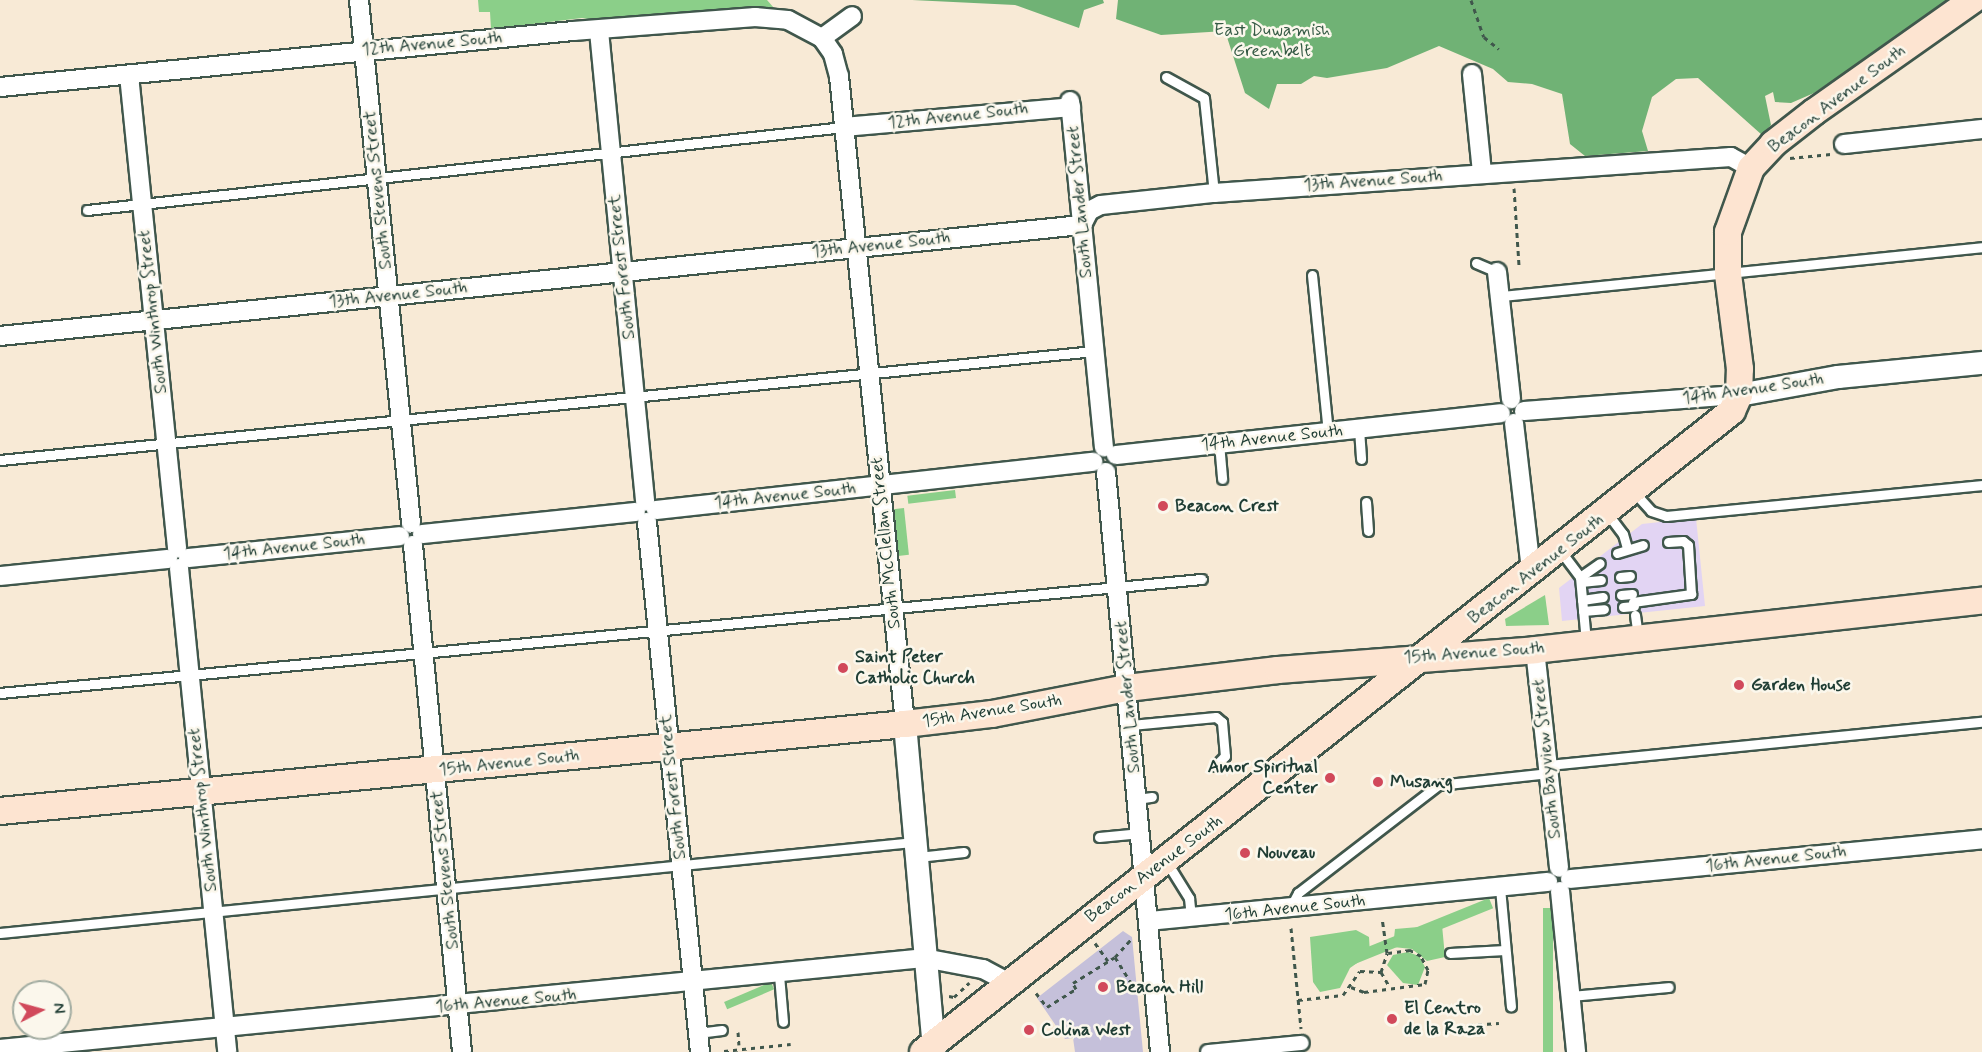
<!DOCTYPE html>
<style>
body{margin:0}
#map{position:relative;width:1982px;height:1052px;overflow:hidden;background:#f8ead6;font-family:Mynerve,sans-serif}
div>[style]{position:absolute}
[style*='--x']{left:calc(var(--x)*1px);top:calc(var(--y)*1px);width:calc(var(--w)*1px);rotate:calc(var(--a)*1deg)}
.built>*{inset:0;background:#e2d4f3}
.industrial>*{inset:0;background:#c5c0da}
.green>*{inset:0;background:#8bcf89;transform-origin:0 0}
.forest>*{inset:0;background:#70b275}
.path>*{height:3px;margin-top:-1.5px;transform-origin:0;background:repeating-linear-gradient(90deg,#40574c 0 4.5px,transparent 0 9px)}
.roads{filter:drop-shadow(2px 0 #40574c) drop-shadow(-2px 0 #40574c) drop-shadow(0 2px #40574c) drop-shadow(0 -2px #40574c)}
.service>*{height:9px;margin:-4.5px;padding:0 4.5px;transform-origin:4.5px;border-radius:4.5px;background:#fff}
.pedestrian>*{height:14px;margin:-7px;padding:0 7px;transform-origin:7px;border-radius:7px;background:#fff}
.minor>*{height:18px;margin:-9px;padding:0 9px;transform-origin:9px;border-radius:9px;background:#fff}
.tertiary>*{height:22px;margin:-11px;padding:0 11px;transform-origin:11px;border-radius:11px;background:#fff}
.secondary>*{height:26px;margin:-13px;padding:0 13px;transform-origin:13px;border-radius:13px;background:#fde4d1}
.dots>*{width:16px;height:16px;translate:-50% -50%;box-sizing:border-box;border:3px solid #fbf7ec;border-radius:50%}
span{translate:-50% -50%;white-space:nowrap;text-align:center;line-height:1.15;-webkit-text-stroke:5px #fbf7ec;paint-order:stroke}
.park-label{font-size:18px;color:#355a45}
.street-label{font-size:18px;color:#1f3d34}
.poi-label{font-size:18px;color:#1f3d34;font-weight:700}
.left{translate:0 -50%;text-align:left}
.right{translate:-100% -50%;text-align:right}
.north{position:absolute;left:12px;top:980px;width:60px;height:60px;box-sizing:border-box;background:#fbf7ec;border:2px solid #a3ada2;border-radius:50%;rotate:84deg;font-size:16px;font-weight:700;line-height:24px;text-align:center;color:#1f3d34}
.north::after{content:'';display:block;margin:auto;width:21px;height:27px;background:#d1495b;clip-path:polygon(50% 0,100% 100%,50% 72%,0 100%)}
</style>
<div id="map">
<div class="built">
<i style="clip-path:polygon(1696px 518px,1705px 606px,1562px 621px,1559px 588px,1642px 524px)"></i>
</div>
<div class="industrial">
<i style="clip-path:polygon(1123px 931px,1132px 937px,1143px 1052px,1075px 1052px,1073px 1038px,1065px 1039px,1037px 998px)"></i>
</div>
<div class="green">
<i style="clip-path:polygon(478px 0,767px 0,774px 8px,618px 24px,582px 18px,491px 29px,490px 12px,479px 12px)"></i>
<i style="left:955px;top:490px;width:8px;height:48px;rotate:83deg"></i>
<i style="left:904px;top:508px;width:47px;height:11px;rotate:84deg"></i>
<i style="clip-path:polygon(1545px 595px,1549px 625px,1506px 626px,1505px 619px)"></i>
<i style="left:1489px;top:898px;width:11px;height:177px;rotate:68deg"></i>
<i style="left:1543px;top:908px;width:10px;height:145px"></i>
<i style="clip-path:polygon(1442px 925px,1445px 957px,1427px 961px,1412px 949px,1393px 947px,1395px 929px)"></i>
<i style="clip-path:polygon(1356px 930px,1369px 937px,1370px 954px,1350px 968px,1340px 988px,1320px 992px,1313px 982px,1310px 937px)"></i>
<i style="clip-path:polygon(1408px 952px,1419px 956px,1425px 967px,1418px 985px,1403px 983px,1387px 965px,1393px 955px)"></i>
<i style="left:771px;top:982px;width:8px;height:51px;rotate:67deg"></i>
</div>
<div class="forest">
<i style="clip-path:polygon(912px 0,1103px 0,1104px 3px,1084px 10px,1079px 28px,1015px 5px)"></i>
<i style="clip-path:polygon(1118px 0,1954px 0,1814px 93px,1791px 103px,1775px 102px,1773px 92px,1765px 96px,1771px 125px,1762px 135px,1698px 78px,1676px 79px,1652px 97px,1642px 131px,1648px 151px,1585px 156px,1570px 144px,1562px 94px,1532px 84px,1508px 82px,1493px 69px,1439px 46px,1387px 68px,1327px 78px,1314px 76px,1301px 84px,1277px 84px,1269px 109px,1245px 93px,1225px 31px,1161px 35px,1116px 19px)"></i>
</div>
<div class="path">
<i style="--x:1471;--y:0;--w:39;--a:71"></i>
<i style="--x:1484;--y:37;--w:19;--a:39"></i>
<i style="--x:1790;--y:158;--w:41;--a:-5.6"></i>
<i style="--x:1514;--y:188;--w:78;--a:86.3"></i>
<i style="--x:1291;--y:928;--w:101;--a:84.3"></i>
<i style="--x:1095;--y:943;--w:22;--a:54"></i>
<i style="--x:1115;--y:957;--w:44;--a:58.1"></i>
<i style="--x:1381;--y:972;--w:16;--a:60"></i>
<i style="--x:1351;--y:987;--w:14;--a:21"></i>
<i style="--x:1364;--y:992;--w:62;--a:-7.5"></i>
<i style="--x:1425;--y:984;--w:14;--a:-78"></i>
<i style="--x:1428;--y:970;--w:16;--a:-117"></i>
<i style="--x:1421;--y:956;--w:13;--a:-151"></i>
<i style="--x:1410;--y:950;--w:22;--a:172"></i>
<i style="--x:1036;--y:993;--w:18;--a:52"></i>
<i style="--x:1047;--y:1007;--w:34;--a:-32"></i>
<i style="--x:1076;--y:989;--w:7;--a:-117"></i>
<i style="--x:1073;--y:983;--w:49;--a:-31.8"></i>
<i style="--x:1115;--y:957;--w:25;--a:-48"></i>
<i style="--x:949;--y:996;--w:5;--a:11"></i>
<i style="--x:954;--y:997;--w:21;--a:-43"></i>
<i style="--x:1298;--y:1000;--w:45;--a:-6.3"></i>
<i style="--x:1343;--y:995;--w:29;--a:-55"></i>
<i style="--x:1360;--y:971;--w:21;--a:3"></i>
<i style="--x:1381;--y:972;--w:20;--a:-72"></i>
<i style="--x:1387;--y:953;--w:34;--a:-98"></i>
<i style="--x:1469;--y:1025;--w:30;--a:-4"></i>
<i style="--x:738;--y:1032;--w:13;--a:86"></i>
<i style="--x:724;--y:1051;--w:67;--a:-6"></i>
</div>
<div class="roads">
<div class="service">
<i style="--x:1166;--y:77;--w:43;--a:28.9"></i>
<i style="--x:1204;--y:98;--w:96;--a:84"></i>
<i style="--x:87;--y:210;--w:762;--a:-6.26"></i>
<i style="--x:1476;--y:263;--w:23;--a:23"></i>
<i style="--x:1312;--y:275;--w:158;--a:84.2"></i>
<i style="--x:1502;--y:296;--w:482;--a:-5.8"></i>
<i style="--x:1359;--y:429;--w:30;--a:86"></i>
<i style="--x:1219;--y:443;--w:36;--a:85"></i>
<i style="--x:0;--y:460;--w:1099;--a:-5.69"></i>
<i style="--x:1634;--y:492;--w:25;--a:48"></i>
<i style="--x:1651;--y:511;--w:16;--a:18"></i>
<i style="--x:1666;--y:516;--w:318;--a:-5.6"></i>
<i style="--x:1366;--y:502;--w:29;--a:86"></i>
<i style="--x:1607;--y:513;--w:26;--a:53"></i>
<i style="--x:1623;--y:534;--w:15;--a:74"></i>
<i style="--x:1559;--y:549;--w:35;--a:53"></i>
<i style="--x:1580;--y:577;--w:65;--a:84.7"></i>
<i style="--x:1617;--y:553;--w:27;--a:-17"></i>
<i style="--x:1580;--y:577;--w:24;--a:-35"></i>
<i style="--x:1620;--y:577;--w:10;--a:-6"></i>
<i style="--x:1581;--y:582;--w:20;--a:-6"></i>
<i style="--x:1621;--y:595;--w:11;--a:-5"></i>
<i style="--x:1582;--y:600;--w:21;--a:-8"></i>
<i style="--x:1633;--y:602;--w:59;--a:-7.9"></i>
<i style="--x:1691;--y:594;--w:49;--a:-93.5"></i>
<i style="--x:1688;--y:545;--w:6;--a:-141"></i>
<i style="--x:1683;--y:541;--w:15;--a:176"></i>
<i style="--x:1623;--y:607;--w:11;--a:-5"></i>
<i style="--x:1583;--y:611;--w:21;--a:-5"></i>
<i style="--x:1635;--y:615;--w:22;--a:82"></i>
<i style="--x:0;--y:693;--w:1207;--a:-5.42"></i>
<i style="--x:1131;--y:725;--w:85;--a:-5.4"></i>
<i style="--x:1216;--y:717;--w:8;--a:40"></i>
<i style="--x:1222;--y:722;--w:34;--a:85"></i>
<i style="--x:1225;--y:756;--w:14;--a:135"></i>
<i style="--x:1548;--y:765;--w:436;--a:-5.7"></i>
<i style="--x:1137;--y:799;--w:15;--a:-8"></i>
<i style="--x:1099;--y:837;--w:42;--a:-5.4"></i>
<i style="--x:918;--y:857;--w:46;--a:-6.2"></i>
<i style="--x:1166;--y:861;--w:44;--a:58.1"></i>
<i style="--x:1189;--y:898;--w:20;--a:84"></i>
<i style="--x:1500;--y:888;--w:119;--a:84.7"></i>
<i style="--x:1291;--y:906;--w:15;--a:-62"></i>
<i style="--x:1298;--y:893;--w:177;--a:-37.6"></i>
<i style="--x:1438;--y:785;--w:112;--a:-6.2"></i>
<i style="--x:0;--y:933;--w:919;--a:-5.69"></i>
<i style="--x:1450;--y:953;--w:55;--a:-3.1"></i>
<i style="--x:779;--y:975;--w:47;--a:85.1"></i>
<i style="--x:1570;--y:996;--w:99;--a:-5.2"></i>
<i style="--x:698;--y:1033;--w:24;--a:-7"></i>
</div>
<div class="pedestrian">
<i style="--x:1208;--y:1052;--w:94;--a:-5.5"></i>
</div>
<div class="minor">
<i style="--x:359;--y:0;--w:526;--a:84.32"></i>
<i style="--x:599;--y:31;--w:473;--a:84.4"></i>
<i style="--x:822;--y:38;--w:19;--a:55"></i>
<i style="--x:833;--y:54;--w:23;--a:75"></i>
<i style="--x:839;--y:76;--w:651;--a:84.18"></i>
<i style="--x:1472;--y:74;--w:100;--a:84.2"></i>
<i style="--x:129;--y:75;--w:476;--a:84.2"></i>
<i style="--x:0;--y:87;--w:576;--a:-5.58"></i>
<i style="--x:573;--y:31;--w:183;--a:-4.4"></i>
<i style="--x:755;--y:17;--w:33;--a:5"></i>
<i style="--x:788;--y:20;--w:38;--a:28"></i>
<i style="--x:822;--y:38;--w:37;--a:-36"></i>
<i style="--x:1070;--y:101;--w:348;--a:84.4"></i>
<i style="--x:844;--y:127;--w:228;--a:-5"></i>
<i style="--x:1844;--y:144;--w:139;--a:-6.2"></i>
<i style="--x:1497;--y:272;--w:128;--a:83.7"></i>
<i style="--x:0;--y:336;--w:1088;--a:-5.86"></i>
<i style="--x:1082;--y:225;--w:16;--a:-63"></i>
<i style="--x:1089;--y:211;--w:13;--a:-27"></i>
<i style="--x:1101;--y:205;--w:114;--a:-6.1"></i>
<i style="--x:1214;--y:193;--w:518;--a:-3.98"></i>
<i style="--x:1731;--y:157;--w:23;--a:29"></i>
<i style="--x:1524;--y:411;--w:216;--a:-4.3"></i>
<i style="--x:1514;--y:423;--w:149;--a:83.4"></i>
<i style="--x:1116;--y:455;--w:387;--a:-6.2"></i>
<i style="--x:1106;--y:472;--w:583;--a:84.68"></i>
<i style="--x:656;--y:510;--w:440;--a:-6.3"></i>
<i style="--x:647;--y:522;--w:533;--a:84.29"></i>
<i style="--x:422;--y:534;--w:215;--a:-5.9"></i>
<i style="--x:413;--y:545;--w:509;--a:84.48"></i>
<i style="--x:188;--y:558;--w:213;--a:-5.9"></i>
<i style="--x:179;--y:568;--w:486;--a:84.3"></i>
<i style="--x:0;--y:576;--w:169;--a:-5.8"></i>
<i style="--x:1535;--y:650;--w:219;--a:83.7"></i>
<i style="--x:1570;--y:879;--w:414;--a:-5.5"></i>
<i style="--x:1560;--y:891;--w:162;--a:84.3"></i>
<i style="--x:1149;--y:921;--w:401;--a:-5.6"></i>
<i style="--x:0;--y:1049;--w:928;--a:-5.62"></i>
<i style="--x:924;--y:958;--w:60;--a:10.6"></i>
<i style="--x:983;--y:969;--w:27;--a:28"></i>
</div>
<div class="tertiary">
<i style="--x:1739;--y:395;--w:101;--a:-10.3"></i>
<i style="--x:1838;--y:377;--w:145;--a:-5.6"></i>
<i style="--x:905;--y:724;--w:329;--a:84.9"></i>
</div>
<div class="secondary">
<i style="--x:0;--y:811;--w:909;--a:-5.49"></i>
<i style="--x:905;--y:724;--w:88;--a:-6.6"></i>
<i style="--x:992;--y:714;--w:137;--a:-10.9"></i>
<i style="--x:1127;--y:688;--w:152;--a:-6.8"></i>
<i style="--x:1278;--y:670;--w:258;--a:-4.4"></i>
<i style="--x:1535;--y:650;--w:450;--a:-6.3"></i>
<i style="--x:923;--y:1052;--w:1032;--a:-38.39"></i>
<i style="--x:1732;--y:411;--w:17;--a:-66"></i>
<i style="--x:1739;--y:395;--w:26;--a:-88"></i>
<i style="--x:1740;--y:369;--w:96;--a:-97.2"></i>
<i style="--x:1728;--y:274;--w:42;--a:-90"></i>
<i style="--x:1728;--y:232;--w:68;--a:-70.2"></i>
<i style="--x:1751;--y:168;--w:33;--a:-47"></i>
<i style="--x:1773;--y:144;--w:52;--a:-38"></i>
<i style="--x:1814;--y:112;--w:194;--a:-35.2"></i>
</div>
</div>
<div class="dots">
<i style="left:1163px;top:506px;background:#d1495b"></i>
<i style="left:843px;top:668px;background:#d1495b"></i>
<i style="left:1739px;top:685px;background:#d1495b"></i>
<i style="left:1330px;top:778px;background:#d1495b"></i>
<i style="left:1378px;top:782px;background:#d1495b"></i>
<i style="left:1245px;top:853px;background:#d1495b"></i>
<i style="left:1103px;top:987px;background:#d1495b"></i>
<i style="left:1392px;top:1019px;background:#d1495b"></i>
<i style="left:1029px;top:1030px;background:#d1495b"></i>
</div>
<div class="park-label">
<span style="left:1272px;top:41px">East Duwamish<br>Greenbelt</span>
</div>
<div class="street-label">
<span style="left:432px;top:44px;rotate:-5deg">12th Avenue South</span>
<span style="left:1837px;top:99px;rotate:-37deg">Beacon Avenue South</span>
<span style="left:958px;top:116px;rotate:-6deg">12th Avenue South</span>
<span style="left:1373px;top:181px;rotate:-4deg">13th Avenue South</span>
<span style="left:378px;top:190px;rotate:-96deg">South Stevens Street</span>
<span style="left:1080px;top:202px;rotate:-95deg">South Lander Street</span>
<span style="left:881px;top:245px;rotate:-6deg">13th Avenue South</span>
<span style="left:622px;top:267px;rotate:-96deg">South Forest Street</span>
<span style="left:398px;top:295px;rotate:-6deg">13th Avenue South</span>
<span style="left:153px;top:312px;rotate:-96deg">South Winthrop Street</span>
<span style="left:1753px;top:389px;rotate:-8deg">14th Avenue South</span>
<span style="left:1272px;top:438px;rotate:-6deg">14th Avenue South</span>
<span style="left:785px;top:496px;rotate:-6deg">14th Avenue South</span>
<span style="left:886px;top:543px;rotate:-96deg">South McClellan Street</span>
<span style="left:294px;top:547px;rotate:-6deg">14th Avenue South</span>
<span style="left:1536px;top:569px;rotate:-38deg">Beacon Avenue South</span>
<span style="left:1474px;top:653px;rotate:-4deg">15th Avenue South</span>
<span style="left:1128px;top:697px;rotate:-95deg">South Lander Street</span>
<span style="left:992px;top:711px;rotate:-9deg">15th Avenue South</span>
<span style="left:1547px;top:759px;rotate:-96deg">South Bayview Street</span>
<span style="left:509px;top:763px;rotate:-6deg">15th Avenue South</span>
<span style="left:673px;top:787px;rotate:-96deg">South Forest Street</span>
<span style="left:203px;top:810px;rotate:-96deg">South Winthrop Street</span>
<span style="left:1776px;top:859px;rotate:-6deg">16th Avenue South</span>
<span style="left:1154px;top:869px;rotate:-37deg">Beacon Avenue South</span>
<span style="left:445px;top:870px;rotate:-96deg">South Stevens Street</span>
<span style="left:1295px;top:908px;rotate:-6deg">16th Avenue South</span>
<span style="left:506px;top:1001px;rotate:-5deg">16th Avenue South</span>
</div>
<div class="poi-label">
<span class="left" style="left:1175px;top:506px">Beacon Crest</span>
<span class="left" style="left:855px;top:668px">Saint Peter<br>Catholic Church</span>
<span class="left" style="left:1751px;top:685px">Garden House</span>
<span class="right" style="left:1318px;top:778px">Amor Spiritual<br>Center</span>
<span class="left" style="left:1390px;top:782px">Musang</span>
<span class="left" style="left:1257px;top:853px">Nouveau</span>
<span class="left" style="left:1116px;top:987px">Beacon Hill</span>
<span class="left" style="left:1404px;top:1019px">El Centro<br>de la Raza</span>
<span class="left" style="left:1041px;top:1030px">Colina West</span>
</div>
<div class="north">N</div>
</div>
